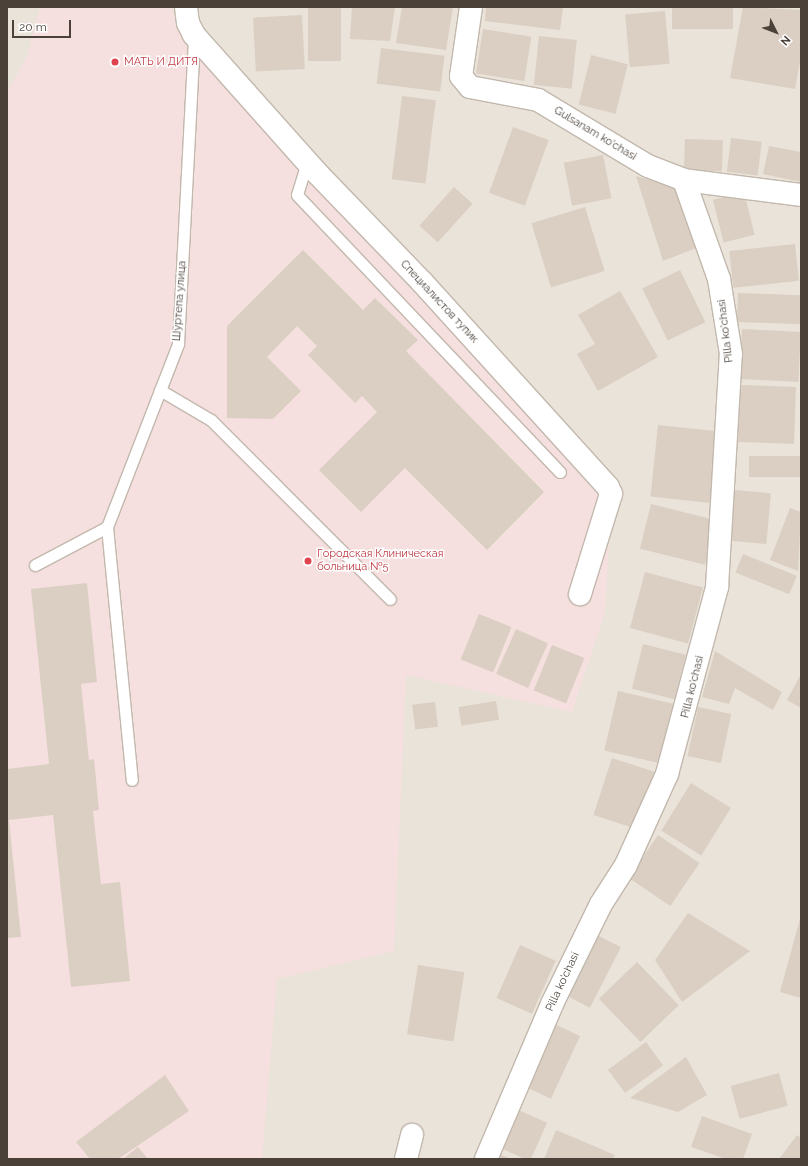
<!DOCTYPE html>
<meta charset="utf-8">
<style>
body{margin:0}
#map{position:relative;width:808px;height:1166px;overflow:hidden;background:#f6f1eb;font-family:Raleway,sans-serif}
div>[style]{position:absolute}
[style*='--x']{left:calc(var(--x)*1px);top:calc(var(--y)*1px);width:calc(var(--w)*1px);rotate:calc(var(--a)*1deg)}
.residential>*{inset:0;background:#eae3d9;transform-origin:0 0}
.medical>*{inset:0;background:#f6dfdf}
.building>*{inset:0;background:#dbcfc3;transform-origin:0 0}
.roads{filter:drop-shadow(1px 0 #c2b8ad) drop-shadow(-1px 0 #c2b8ad) drop-shadow(0 1px #c2b8ad) drop-shadow(0 -1px #c2b8ad)}
.service>*{height:11px;margin:-5.5px;padding:0 5.5px;transform-origin:5.5px;border-radius:5.5px;background:#fff}
.minor>*{height:22px;margin:-11px;padding:0 11px;transform-origin:11px;border-radius:11px;background:#fff}
.dots>*{width:11px;height:11px;translate:-50% -50%;box-sizing:border-box;border:2px solid #fff;border-radius:50%}
span{translate:-50% -50%;white-space:nowrap;text-align:center;line-height:1.15;-webkit-text-stroke:3px #fff;paint-order:stroke}
.health-label{font-size:11px;color:#be3a42}
.left{translate:0 -50%;text-align:left}
.street-label{font-size:11px;color:#4b4139}
.frame{position:absolute;inset:0;border:8px solid #4b4139;pointer-events:none}
.north{position:absolute;left:756px;top:12px;width:40px;height:40px;-webkit-text-stroke:3px #fff;paint-order:stroke;rotate:132deg;font-size:11px;font-weight:700;line-height:16px;text-align:center;color:#4b4139}
.north::after{content:'';display:block;margin:auto;width:14px;height:18px;background:#4b4139;clip-path:polygon(50% 0,100% 100%,50% 72%,0 100%)}
.scale{position:absolute;left:12px;top:20px;width:59px;height:18px;box-sizing:border-box;border:2px solid #4b4139;border-top:0;padding-left:5px;font-size:12px;line-height:14px;white-space:nowrap;color:#4b4139;-webkit-text-stroke:3px #fff;paint-order:stroke}
</style>
<div id="map">
<div class="residential">
<i style="left:7px;top:7px;width:794px;height:1152px"></i>
</div>
<div class="medical">
<i style="clip-path:polygon(40px 7px,171px 7px,180px 31px,422px 282px,611px 510px,605px 613px,572px 712px,406px 675px,394px 951px,277px 979px,262px 1159px,7px 1159px,7px 92px,27px 57px)"></i>
</div>
<div class="building">
<i style="left:308px;top:7px;width:33px;height:54px"></i>
<i style="clip-path:polygon(352px 7px,395px 7px,390px 41px,350px 39px)"></i>
<i style="clip-path:polygon(402px 7px,453px 7px,446px 50px,396px 43px)"></i>
<i style="clip-path:polygon(486px 7px,563px 7px,560px 30px,485px 21px)"></i>
<i style="left:672px;top:7px;width:61px;height:22px"></i>
<i style="clip-path:polygon(743px 7px,801px 10px,801px 56px,795px 89px,730px 78px)"></i>
<i style="left:665px;top:11px;width:53px;height:40px;rotate:85deg"></i>
<i style="left:302px;top:15px;width:54px;height:49px;rotate:87deg"></i>
<i style="left:483px;top:29px;width:49px;height:45px;rotate:9deg"></i>
<i style="left:539px;top:36px;width:38px;height:49px;rotate:6deg"></i>
<i style="left:381px;top:48px;width:64px;height:36px;rotate:7deg"></i>
<i style="left:591px;top:55px;width:38px;height:51px;rotate:14deg"></i>
<i style="left:402px;top:96px;width:34px;height:84px;rotate:7deg"></i>
<i style="left:513px;top:127px;width:38px;height:70px;rotate:20deg"></i>
<i style="left:731px;top:138px;width:31px;height:34px;rotate:7deg"></i>
<i style="left:685px;top:139px;width:38px;height:31px;rotate:2deg"></i>
<i style="clip-path:polygon(769px 146px,801px 152px,801px 182px,763px 174px)"></i>
<i style="left:603px;top:155px;width:44px;height:40px;rotate:79deg"></i>
<i style="clip-path:polygon(636px 176px,683px 190px,701px 246px,663px 261px)"></i>
<i style="left:454px;top:187px;width:25px;height:52px;rotate:42deg"></i>
<i style="left:744px;top:192px;width:44px;height:32px;rotate:76deg"></i>
<i style="left:585px;top:207px;width:67px;height:56px;rotate:73deg"></i>
<i style="left:795px;top:244px;width:37px;height:66px;rotate:84deg"></i>
<i style="clip-path:polygon(303px 250px,363px 310px,375px 298px,418px 340px,406px 351px,544px 492px,487px 550px,405px 468px,361px 512px,319px 470px,377px 412px,362px 396px,355px 403px,308px 355px,317px 346px,297px 326px,267px 357px,301px 391px,273px 419px,227px 418px,227px 326px)"></i>
<i style="left:680px;top:270px;width:58px;height:42px;rotate:64deg"></i>
<i style="clip-path:polygon(620px 291px,658px 357px,598px 391px,577px 354px,595px 344px,578px 315px)"></i>
<i style="left:738px;top:293px;width:63px;height:29px;rotate:2deg"></i>
<i style="left:742px;top:329px;width:59px;height:50px;rotate:3deg"></i>
<i style="left:740px;top:385px;width:56px;height:57px;rotate:2deg"></i>
<i style="left:658px;top:425px;width:60px;height:72px;rotate:6deg"></i>
<i style="left:749px;top:456px;width:52px;height:21px"></i>
<i style="left:734px;top:490px;width:37px;height:51px;rotate:5deg"></i>
<i style="left:651px;top:504px;width:67px;height:46px;rotate:14deg"></i>
<i style="clip-path:polygon(790px 508px,801px 512px,798px 571px,770px 560px)"></i>
<i style="left:743px;top:554px;width:58px;height:20px;rotate:22deg"></i>
<i style="left:645px;top:572px;width:60px;height:58px;rotate:15deg"></i>
<i style="clip-path:polygon(87px 583px,97px 682px,81px 684px,89px 760px,94px 759px,99px 810px,93px 811px,101px 884px,120px 882px,130px 981px,71px 987px,53px 815px,9px 820px,21px 937px,7px 938px,7px 769px,49px 764px,31px 589px)"></i>
<i style="left:479px;top:614px;width:35px;height:49px;rotate:22deg"></i>
<i style="left:516px;top:629px;width:35px;height:49px;rotate:24deg"></i>
<i style="left:643px;top:644px;width:44px;height:46px;rotate:14deg"></i>
<i style="left:552px;top:645px;width:35px;height:49px;rotate:22deg"></i>
<i style="clip-path:polygon(715px 651px,782px 692px,773px 710px,735px 688px,729px 704px,702px 697px)"></i>
<i style="clip-path:polygon(801px 674px,801px 708px,787px 700px)"></i>
<i style="left:618px;top:691px;width:59px;height:61px;rotate:13deg"></i>
<i style="left:496px;top:701px;width:19px;height:38px;rotate:81deg"></i>
<i style="left:435px;top:702px;width:25px;height:23px;rotate:83deg"></i>
<i style="left:698px;top:707px;width:34px;height:50px;rotate:12deg"></i>
<i style="left:612px;top:758px;width:47px;height:60px;rotate:18deg"></i>
<i style="left:691px;top:783px;width:47px;height:56px;rotate:32deg"></i>
<i style="left:658px;top:835px;width:50px;height:52px;rotate:34deg"></i>
<i style="clip-path:polygon(688px 913px,750px 951px,682px 1002px,655px 960px)"></i>
<i style="clip-path:polygon(801px 915px,801px 998px,780px 992px)"></i>
<i style="left:595px;top:934px;width:29px;height:68px;rotate:27deg"></i>
<i style="left:520px;top:945px;width:39px;height:58px;rotate:24deg"></i>
<i style="left:637px;top:962px;width:60px;height:53px;rotate:46deg"></i>
<i style="left:418px;top:965px;width:47px;height:70px;rotate:9deg"></i>
<i style="left:552px;top:1023px;width:31px;height:69px;rotate:25deg"></i>
<i style="left:646px;top:1042px;width:29px;height:47px;rotate:54deg"></i>
<i style="clip-path:polygon(686px 1057px,707px 1095px,678px 1112px,630px 1098px)"></i>
<i style="left:779px;top:1073px;width:34px;height:50px;rotate:75deg"></i>
<i style="clip-path:polygon(165px 1075px,189px 1111px,118px 1159px,90px 1159px,76px 1142px)"></i>
<i style="left:516px;top:1109px;width:34px;height:42px;rotate:24deg"></i>
<i style="clip-path:polygon(702px 1116px,752px 1134px,743px 1159px,726px 1159px,691px 1147px)"></i>
<i style="clip-path:polygon(556px 1130px,615px 1155px,613px 1159px,544px 1159px)"></i>
<i style="clip-path:polygon(797px 1135px,801px 1138px,801px 1159px,779px 1159px)"></i>
<i style="clip-path:polygon(138px 1147px,148px 1159px,123px 1159px)"></i>
<i style="clip-path:polygon(494px 1152px,512px 1159px,492px 1159px)"></i>
</div>
<div class="roads">
<div class="service">
<i style="--x:307;--y:162;--w:34;--a:107"></i>
<i style="--x:297;--y:195;--w:382;--a:46.5"></i>
<i style="--x:160;--y:390;--w:59;--a:30.5"></i>
<i style="--x:211;--y:420;--w:253;--a:45"></i>
<i style="--x:107;--y:527;--w:254;--a:84.4"></i>
<i style="--x:35;--y:565;--w:81;--a:-27.8"></i>
<i style="--x:107;--y:527;--w:196;--a:-68.8"></i>
<i style="--x:178;--y:344;--w:307;--a:-87"></i>
</div>
<div class="minor">
<i style="--x:186;--y:7;--w:16;--a:83"></i>
<i style="--x:188;--y:23;--w:13;--a:63"></i>
<i style="--x:194;--y:35;--w:185;--a:48.3"></i>
<i style="--x:317;--y:173;--w:151;--a:46.1"></i>
<i style="--x:422;--y:282;--w:277;--a:47.8"></i>
<i style="--x:608;--y:487;--w:8;--a:67"></i>
<i style="--x:611;--y:494;--w:105;--a:107.2"></i>
<i style="--x:471;--y:7;--w:70;--a:98.2"></i>
<i style="--x:461;--y:76;--w:14;--a:51"></i>
<i style="--x:470;--y:87;--w:69;--a:10.8"></i>
<i style="--x:538;--y:100;--w:128;--a:31"></i>
<i style="--x:648;--y:166;--w:39;--a:21"></i>
<i style="--x:684;--y:180;--w:118;--a:7.3"></i>
<i style="--x:406;--y:1159;--w:25;--a:-76"></i>
<i style="--x:486;--y:1159;--w:168;--a:-66.9"></i>
<i style="--x:552;--y:1004;--w:111;--a:-63.9"></i>
<i style="--x:601;--y:904;--w:46;--a:-57.3"></i>
<i style="--x:626;--y:865;--w:100;--a:-65.7"></i>
<i style="--x:667;--y:774;--w:194;--a:-75"></i>
<i style="--x:717;--y:587;--w:233;--a:-86.6"></i>
<i style="--x:731;--y:354;--w:76;--a:-99.1"></i>
<i style="--x:719;--y:279;--w:105;--a:-109.5"></i>
</div>
</div>
<div class="dots">
<i style="left:115px;top:62px;background:#e0444e"></i>
<i style="left:308px;top:561px;background:#e0444e"></i>
</div>
<div class="health-label">
<span class="left" style="left:124px;top:62px">МАТЬ И ДИТЯ</span>
<span class="left" style="left:317px;top:561px">Городская Клиническая<br>больница №5</span>
</div>
<div class="street-label">
<span style="left:595px;top:134px;rotate:31deg">Gulsanam ko'chasi</span>
<span style="left:180px;top:301px;rotate:-86deg">Шуртепа улица</span>
<span style="left:439px;top:302px;rotate:47deg">Специалистов тупик</span>
<span style="left:726px;top:331px;rotate:-97deg">Pilla ko'chasi</span>
<span style="left:693px;top:687px;rotate:-76deg">Pilla ko'chasi</span>
<span style="left:563px;top:982px;rotate:-65deg">Pilla ko'chasi</span>
</div>
<div class="frame"></div>
<div class="north">N</div>
<div class="scale">20 m</div>
</div>
